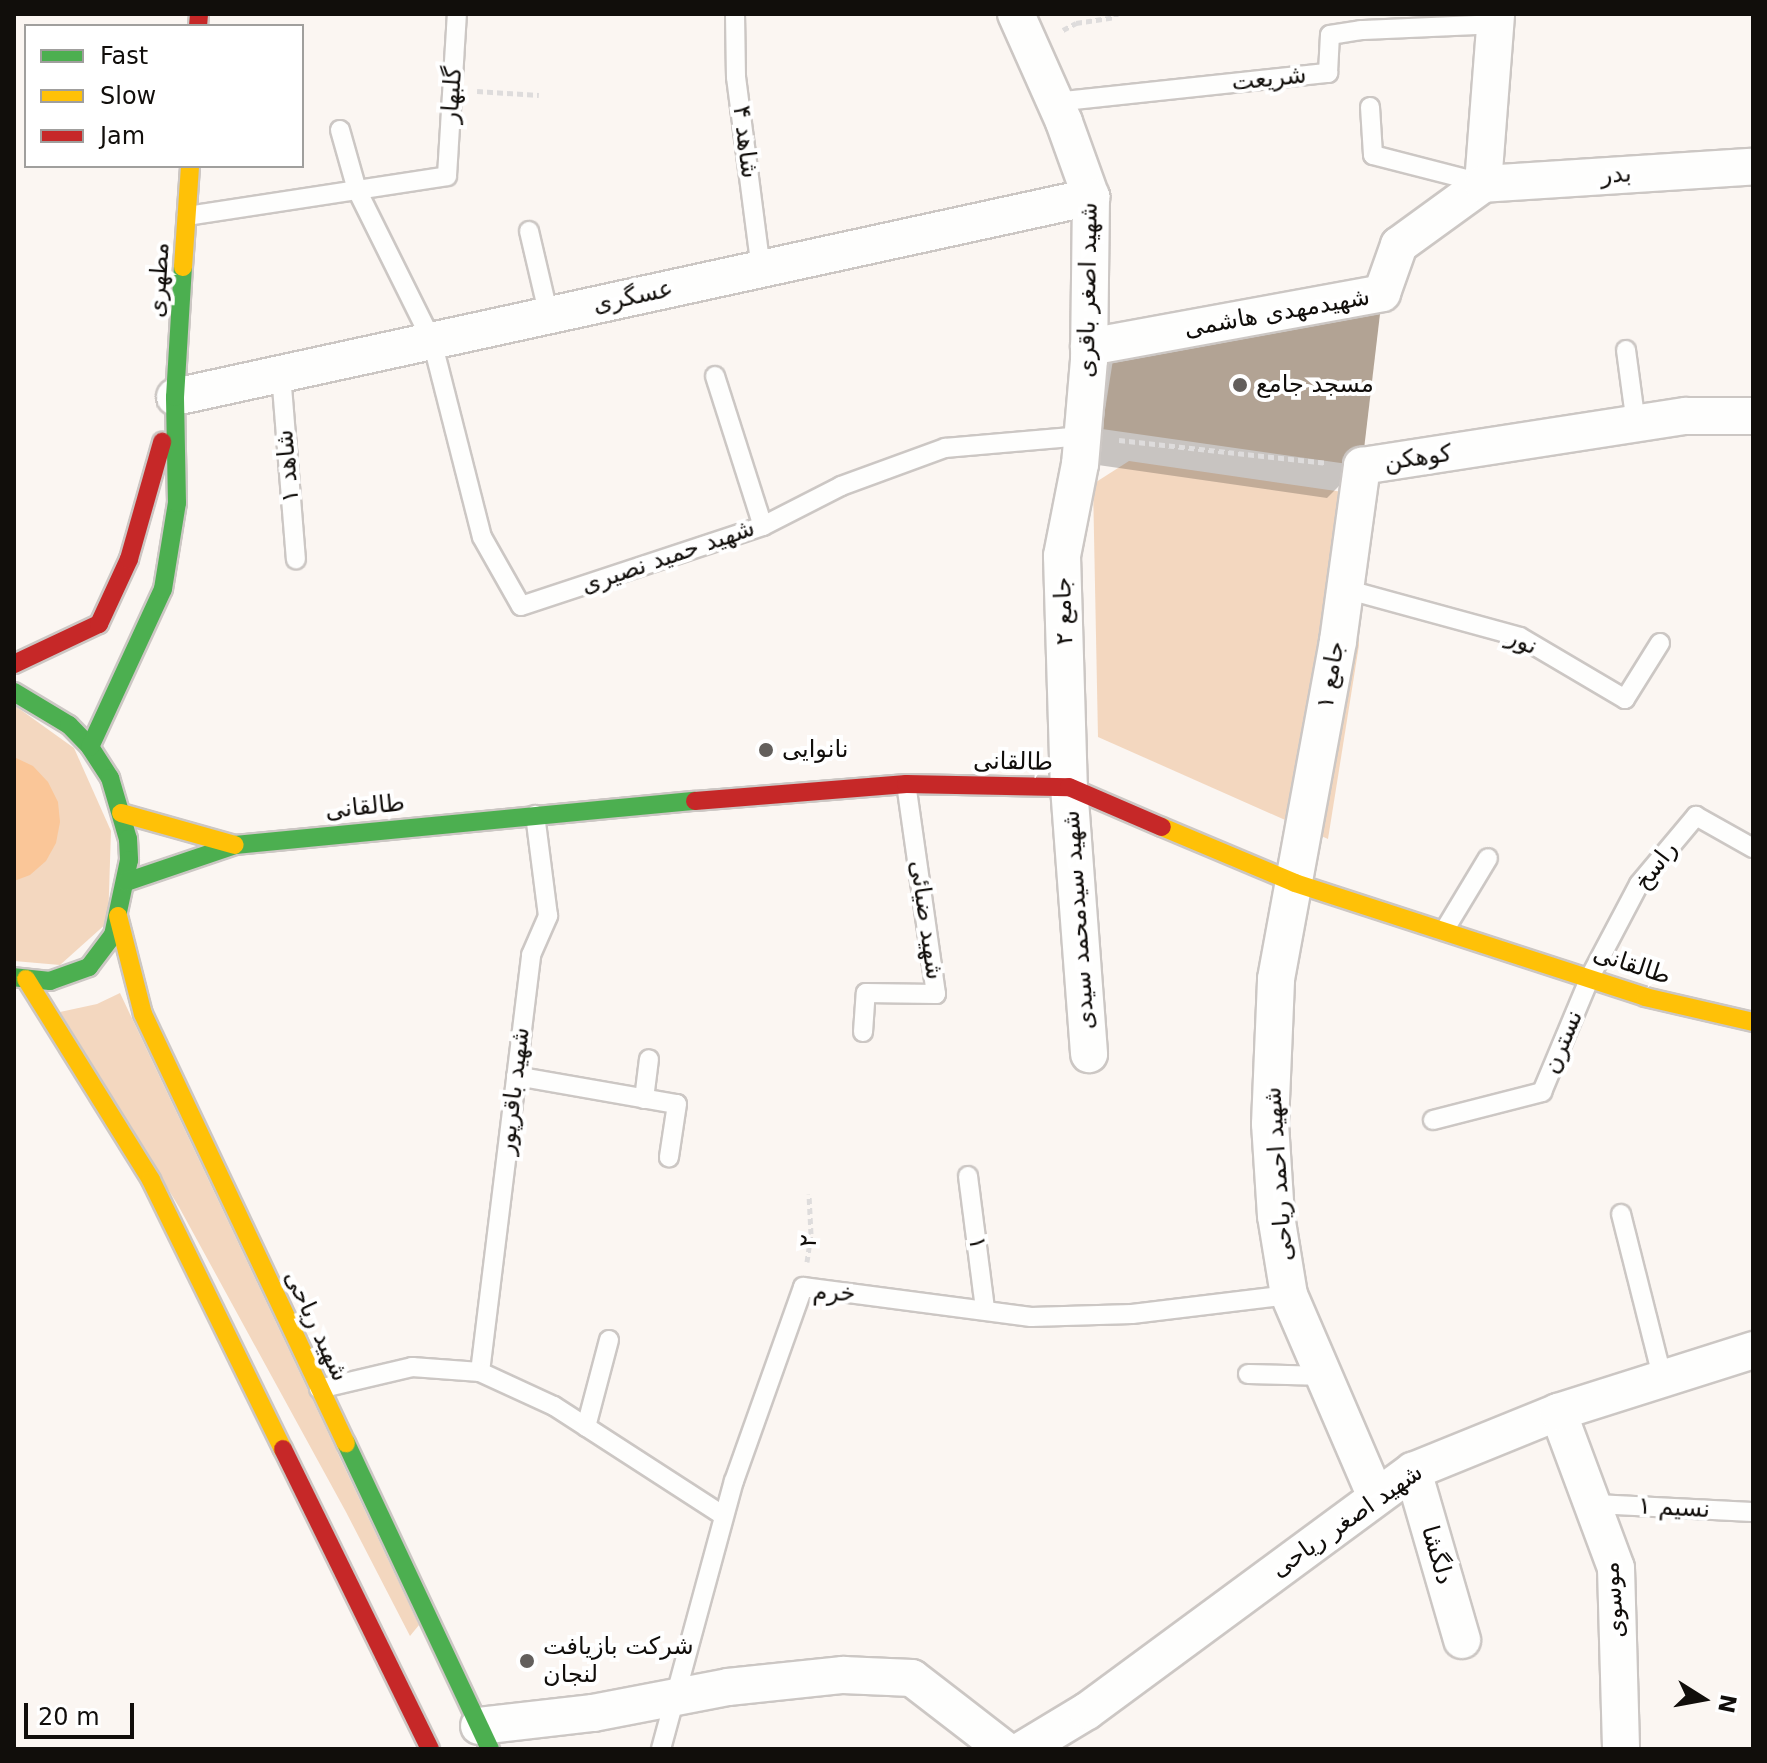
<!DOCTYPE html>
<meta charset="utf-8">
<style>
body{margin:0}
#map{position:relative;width:1767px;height:1763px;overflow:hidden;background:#fbf6f2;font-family:"DejaVu Sans","Noto Sans Arabic",sans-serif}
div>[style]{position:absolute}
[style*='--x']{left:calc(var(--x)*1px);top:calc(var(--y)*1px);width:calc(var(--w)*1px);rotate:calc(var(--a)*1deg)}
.green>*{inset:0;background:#f3d7bf}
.water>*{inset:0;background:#fac698}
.shadow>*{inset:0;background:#0003}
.building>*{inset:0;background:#b2a394}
.path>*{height:5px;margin-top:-2.5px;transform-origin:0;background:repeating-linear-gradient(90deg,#dedcdc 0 6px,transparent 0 10px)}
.roads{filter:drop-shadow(2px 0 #ccc7c4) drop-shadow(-2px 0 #ccc7c4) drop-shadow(0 2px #ccc7c4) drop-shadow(0 -2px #ccc7c4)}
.lane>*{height:18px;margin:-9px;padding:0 9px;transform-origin:9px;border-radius:9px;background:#fefefd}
.street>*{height:36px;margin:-18px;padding:0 18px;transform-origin:18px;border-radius:18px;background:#fefefd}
.fast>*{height:18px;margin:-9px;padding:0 9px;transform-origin:9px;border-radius:9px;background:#4caf50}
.slow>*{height:18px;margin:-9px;padding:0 9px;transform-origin:9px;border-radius:9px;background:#ffc107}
.jam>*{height:18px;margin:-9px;padding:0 9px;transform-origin:9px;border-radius:9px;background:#c62828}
.dots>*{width:22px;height:22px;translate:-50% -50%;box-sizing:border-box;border:4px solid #fff;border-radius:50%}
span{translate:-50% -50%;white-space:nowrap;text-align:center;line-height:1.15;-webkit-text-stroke:8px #fff;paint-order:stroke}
.street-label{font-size:24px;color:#110e0b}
.poi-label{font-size:24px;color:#110e0b}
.left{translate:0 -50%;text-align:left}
.frame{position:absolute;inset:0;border:16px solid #110e0b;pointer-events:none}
.legend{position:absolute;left:24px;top:24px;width:280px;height:144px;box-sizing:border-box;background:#fff;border:2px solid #a09f9d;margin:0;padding:10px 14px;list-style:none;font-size:24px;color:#110e0b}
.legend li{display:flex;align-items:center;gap:16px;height:40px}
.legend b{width:40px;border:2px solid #a09f9d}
.north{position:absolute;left:1663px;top:1659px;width:80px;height:80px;-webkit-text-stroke:6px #fff;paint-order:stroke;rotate:101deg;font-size:22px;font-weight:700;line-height:32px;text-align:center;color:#110e0b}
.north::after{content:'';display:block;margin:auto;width:28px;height:36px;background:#110e0b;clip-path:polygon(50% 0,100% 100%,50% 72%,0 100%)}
.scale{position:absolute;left:24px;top:1703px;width:110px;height:36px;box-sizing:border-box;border:4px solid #110e0b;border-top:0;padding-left:10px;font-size:24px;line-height:28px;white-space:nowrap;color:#110e0b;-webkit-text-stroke:6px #fff;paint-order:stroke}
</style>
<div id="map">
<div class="green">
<i style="clip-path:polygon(1129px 461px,1350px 493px,1359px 645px,1328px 839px,1098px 737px,1093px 484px)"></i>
<i style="clip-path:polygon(14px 705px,74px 748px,111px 831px,108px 922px,60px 965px,14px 961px)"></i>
<i style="clip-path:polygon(120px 993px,419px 1625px,410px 1636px,346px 1512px,179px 1207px,60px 1012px,97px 1004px)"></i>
</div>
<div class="water">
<i style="clip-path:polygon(14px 757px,33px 766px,48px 782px,58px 802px,60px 822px,56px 843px,46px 861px,30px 875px,14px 881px)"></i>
</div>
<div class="shadow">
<i style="clip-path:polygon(1117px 343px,1360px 465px,1327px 498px,1070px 461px,1084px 376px)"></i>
</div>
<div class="building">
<i style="clip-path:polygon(1382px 297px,1362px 466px,1102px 429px,1116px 341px)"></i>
</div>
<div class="path">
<i style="--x:1063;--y:30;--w:15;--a:-28"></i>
<i style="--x:1076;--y:23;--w:40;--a:-8.5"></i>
<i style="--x:1116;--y:17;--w:3;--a:-90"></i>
<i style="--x:477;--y:91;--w:62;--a:3.7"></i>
<i style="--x:1119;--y:440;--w:210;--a:6.3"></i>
<i style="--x:807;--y:1262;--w:28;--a:-82"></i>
<i style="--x:811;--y:1234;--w:40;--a:-92.9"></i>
</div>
<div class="roads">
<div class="lane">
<i style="--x:735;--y:14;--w:63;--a:89.1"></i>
<i style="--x:736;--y:77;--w:194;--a:82.6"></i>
<i style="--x:1055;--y:102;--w:275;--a:-6.1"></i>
<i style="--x:1328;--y:73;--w:38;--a:-87"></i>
<i style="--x:1330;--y:35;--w:31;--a:-9"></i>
<i style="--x:1361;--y:30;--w:135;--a:-2.5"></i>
<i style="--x:1370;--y:107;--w:48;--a:86.4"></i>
<i style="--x:1373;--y:155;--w:113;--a:14.4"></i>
<i style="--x:340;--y:130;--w:62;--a:74.2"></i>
<i style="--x:357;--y:190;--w:169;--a:63.6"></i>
<i style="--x:432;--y:341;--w:202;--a:75.7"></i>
<i style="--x:482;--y:537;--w:79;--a:60.5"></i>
<i style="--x:521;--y:606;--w:255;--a:-18.3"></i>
<i style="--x:763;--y:526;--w:88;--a:-27.1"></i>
<i style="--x:841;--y:486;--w:111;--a:-20.1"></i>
<i style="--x:945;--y:448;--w:138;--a:-5"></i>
<i style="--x:187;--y:216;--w:263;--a:-8.7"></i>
<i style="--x:447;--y:176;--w:162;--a:-86.5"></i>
<i style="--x:529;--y:231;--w:87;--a:76.8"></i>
<i style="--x:1626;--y:350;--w:75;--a:82.3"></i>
<i style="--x:281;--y:374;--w:186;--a:85.4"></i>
<i style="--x:715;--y:376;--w:157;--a:72.3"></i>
<i style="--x:1345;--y:589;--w:181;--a:15.3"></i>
<i style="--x:1520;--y:637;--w:122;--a:30.6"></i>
<i style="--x:1625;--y:699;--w:66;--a:-58"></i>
<i style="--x:1444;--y:931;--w:85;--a:-58.9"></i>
<i style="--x:863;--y:1032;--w:39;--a:-86"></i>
<i style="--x:866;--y:993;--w:70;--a:0.8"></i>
<i style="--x:936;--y:994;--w:212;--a:-98.1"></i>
<i style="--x:516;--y:1076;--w:163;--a:9.9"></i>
<i style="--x:677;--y:1104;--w:54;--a:98.6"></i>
<i style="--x:644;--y:1099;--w:40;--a:-82.9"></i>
<i style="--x:1433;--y:1120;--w:113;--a:-14.4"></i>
<i style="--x:1542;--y:1092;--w:125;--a:-67.3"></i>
<i style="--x:1590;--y:977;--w:105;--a:-62.2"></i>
<i style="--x:1639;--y:884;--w:89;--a:-50"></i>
<i style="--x:1696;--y:816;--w:65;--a:29.3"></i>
<i style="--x:968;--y:1176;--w:134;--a:82.7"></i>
<i style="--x:1621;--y:1214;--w:171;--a:75.8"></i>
<i style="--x:480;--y:1372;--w:420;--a:-83"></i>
<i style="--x:531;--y:955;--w:43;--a:-66.4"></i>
<i style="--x:548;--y:916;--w:102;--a:-97.3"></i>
<i style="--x:1248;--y:1374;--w:79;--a:1.5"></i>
<i style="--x:319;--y:1389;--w:96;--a:-13.3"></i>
<i style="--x:412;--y:1367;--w:68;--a:4.2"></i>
<i style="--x:480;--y:1372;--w:81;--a:24.7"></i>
<i style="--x:554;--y:1406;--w:202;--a:32.9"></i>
<i style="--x:586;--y:1427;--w:90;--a:-75.2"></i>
<i style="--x:1595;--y:1504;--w:158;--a:2.9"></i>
<i style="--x:661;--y:1749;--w:278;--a:-74.8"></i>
<i style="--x:734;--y:1481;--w:206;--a:-70.4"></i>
<i style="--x:803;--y:1287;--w:230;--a:7.5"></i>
<i style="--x:1031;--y:1317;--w:101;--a:-1.7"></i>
<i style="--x:1132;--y:1314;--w:158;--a:-6.9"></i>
</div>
<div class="street">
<i style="--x:1016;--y:14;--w:118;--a:66"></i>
<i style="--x:1064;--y:122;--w:80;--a:70.2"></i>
<i style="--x:1091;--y:197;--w:163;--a:90.7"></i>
<i style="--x:1089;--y:360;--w:104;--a:94.9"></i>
<i style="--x:1080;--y:464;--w:94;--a:101.1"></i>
<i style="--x:1062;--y:556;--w:231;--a:88.3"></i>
<i style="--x:1069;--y:787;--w:268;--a:85.7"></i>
<i style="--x:1483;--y:184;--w:170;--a:-85.6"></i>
<i style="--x:1089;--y:347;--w:298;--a:-10.4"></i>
<i style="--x:1382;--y:293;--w:51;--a:-70.5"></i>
<i style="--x:1399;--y:245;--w:104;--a:-36"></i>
<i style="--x:1483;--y:184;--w:267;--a:-3.7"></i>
<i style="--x:175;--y:397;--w:938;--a:-12.32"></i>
<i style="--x:1558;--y:1412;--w:166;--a:69.6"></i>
<i style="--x:1616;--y:1568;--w:181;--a:88.4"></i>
<i style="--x:1413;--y:1471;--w:176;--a:73.8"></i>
<i style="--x:1376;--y:1497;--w:220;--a:-113.3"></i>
<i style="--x:1289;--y:1295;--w:80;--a:-99.3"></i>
<i style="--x:1276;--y:1216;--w:92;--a:-93.7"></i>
<i style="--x:1270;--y:1124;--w:145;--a:-87.6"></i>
<i style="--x:1276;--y:979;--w:344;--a:-79.6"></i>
<i style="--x:1338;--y:641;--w:177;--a:-82.2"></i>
<i style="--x:1362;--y:466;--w:328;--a:-8.8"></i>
<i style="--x:1686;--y:416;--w:67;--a:0"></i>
<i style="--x:479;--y:1726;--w:115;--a:-6.5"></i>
<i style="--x:593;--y:1713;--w:137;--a:-10.9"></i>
<i style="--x:728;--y:1687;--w:116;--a:-6"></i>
<i style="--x:843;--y:1675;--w:69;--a:2.5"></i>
<i style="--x:912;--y:1678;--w:116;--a:37.7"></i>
<i style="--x:1024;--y:1749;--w:74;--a:-31.1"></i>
<i style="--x:1087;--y:1711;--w:405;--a:-36.4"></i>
<i style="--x:1413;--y:1471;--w:157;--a:-22.1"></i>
<i style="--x:1558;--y:1412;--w:205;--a:-17.6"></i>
</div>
<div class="fast">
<i style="--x:14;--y:692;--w:64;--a:31"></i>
<i style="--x:69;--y:725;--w:30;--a:46"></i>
<i style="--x:90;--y:747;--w:37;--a:57"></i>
<i style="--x:110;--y:778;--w:64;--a:73.6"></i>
<i style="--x:128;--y:839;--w:21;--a:87"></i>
<i style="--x:129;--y:860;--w:77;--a:102"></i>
<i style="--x:113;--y:935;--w:40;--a:127"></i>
<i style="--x:89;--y:967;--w:41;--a:160.3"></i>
<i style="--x:50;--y:981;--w:36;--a:-174"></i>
<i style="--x:90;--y:747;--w:174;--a:-65.2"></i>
<i style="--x:163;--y:589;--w:87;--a:-80.8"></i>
<i style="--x:177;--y:503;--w:106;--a:-91.1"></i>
<i style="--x:175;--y:397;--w:130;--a:-86.5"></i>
<i style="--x:126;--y:882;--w:115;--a:-18.7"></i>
<i style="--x:235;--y:845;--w:462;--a:-5.5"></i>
<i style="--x:346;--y:1443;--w:338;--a:64.8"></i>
</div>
<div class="slow">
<i style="--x:183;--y:267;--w:101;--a:-86"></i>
<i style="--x:121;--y:813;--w:118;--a:15.7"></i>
<i style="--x:1162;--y:827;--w:144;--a:22.8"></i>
<i style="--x:1295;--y:883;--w:368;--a:18"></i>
<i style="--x:1645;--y:997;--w:111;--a:13"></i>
<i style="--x:118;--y:916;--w:101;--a:75.7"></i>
<i style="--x:143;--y:1014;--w:475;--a:64.7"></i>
<i style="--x:26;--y:979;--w:237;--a:58.1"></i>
<i style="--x:151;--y:1180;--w:300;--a:63.9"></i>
</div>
<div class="jam">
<i style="--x:198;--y:26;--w:12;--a:-85"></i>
<i style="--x:14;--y:664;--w:94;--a:-25.2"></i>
<i style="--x:99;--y:624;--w:72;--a:-65.2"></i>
<i style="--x:129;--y:559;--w:122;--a:-74.2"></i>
<i style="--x:695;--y:801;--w:212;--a:-4.6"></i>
<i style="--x:906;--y:784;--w:163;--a:1.1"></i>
<i style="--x:1069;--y:787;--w:101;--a:23.3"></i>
<i style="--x:283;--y:1449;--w:334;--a:63.9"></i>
</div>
</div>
<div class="dots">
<i style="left:1240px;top:385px;background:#635f5c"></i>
<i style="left:766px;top:750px;background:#635f5c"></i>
<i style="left:527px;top:1661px;background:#635f5c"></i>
</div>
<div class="street-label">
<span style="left:1269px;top:79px;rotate:-6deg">شریعت</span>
<span style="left:452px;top:95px;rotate:-86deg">گلبهار</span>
<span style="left:745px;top:142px;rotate:83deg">شاهد ۴</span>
<span style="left:1616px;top:175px;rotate:-4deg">بدر</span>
<span style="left:159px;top:280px;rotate:-86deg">مطهری</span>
<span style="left:1088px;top:290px;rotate:-89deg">شهید اصغر باقری</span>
<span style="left:633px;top:297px;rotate:-12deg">عسگری</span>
<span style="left:1277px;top:313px;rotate:-10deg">شهیدمهدی هاشمی</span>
<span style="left:1418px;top:458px;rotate:-8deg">کوهکن</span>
<span style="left:288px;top:466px;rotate:-95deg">شاهد ۱</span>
<span style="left:668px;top:557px;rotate:-19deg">شهید حمید نصیری</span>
<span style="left:1064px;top:611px;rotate:-92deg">جامع ۲</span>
<span style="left:1522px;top:642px;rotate:24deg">نور</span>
<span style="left:1331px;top:675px;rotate:-80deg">جامع ۱</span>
<span style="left:1013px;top:762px;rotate:1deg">طالقانی</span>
<span style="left:365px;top:807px;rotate:-6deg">طالقانی</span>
<span style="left:1656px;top:866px;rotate:-53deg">راسخ</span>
<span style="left:926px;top:920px;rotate:82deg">شهید ضیائی</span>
<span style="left:1079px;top:920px;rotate:-94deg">شهید سیدمحمد سیدی</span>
<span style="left:1632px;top:965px;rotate:18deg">طالقانی</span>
<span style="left:1563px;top:1042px;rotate:-67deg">نسترن</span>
<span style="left:514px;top:1091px;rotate:-83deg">شهید باقرپور</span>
<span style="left:1279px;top:1174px;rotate:-94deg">شهید احمد ریاحی</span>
<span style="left:809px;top:1241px;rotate:-85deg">۲</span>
<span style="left:977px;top:1243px;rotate:82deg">۱</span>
<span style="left:834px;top:1293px;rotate:2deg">خرم</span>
<span style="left:316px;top:1326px;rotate:65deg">شهید ریاحی</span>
<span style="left:1674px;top:1508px;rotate:3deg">نسیم ۱</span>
<span style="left:1347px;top:1521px;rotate:-35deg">شهید اصغر ریاحی</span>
<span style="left:1437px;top:1555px;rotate:74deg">دلگشا</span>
<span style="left:1614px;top:1600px;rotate:-95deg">موسوی</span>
</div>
<div class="poi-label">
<span class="left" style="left:1256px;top:385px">مسجد جامع</span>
<span class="left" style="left:782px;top:750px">نانوایی</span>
<span class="left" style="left:543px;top:1661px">شرکت بازیافت<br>لنجان</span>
</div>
<div class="frame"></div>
<ul class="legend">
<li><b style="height:10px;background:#4caf50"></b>Fast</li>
<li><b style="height:10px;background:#ffc107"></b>Slow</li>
<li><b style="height:10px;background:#c62828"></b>Jam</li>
</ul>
<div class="north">N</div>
<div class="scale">20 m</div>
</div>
